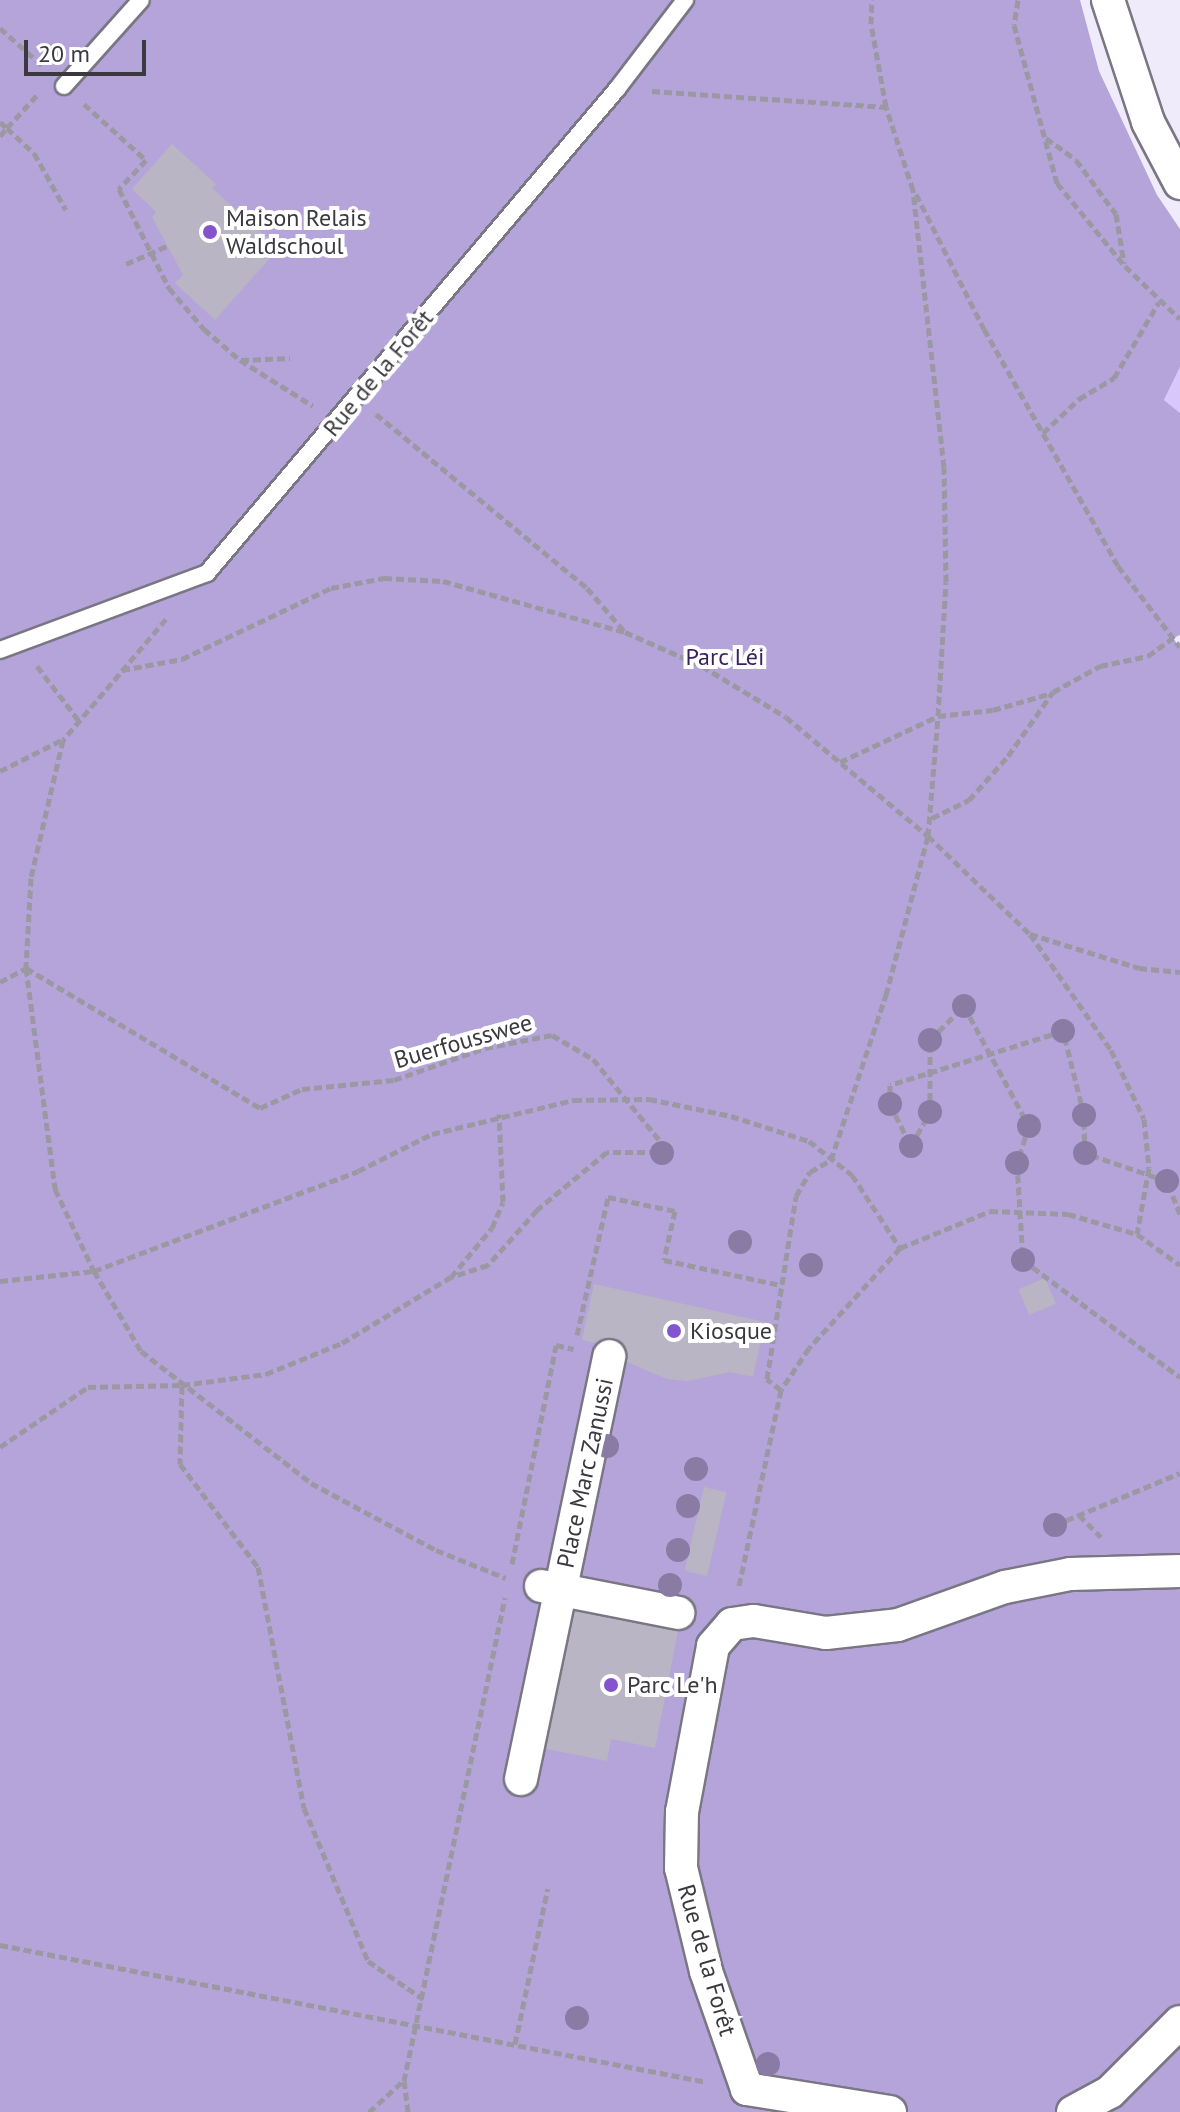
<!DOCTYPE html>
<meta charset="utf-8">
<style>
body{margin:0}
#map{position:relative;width:1180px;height:2112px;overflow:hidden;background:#efebfa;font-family:"PT Sans",sans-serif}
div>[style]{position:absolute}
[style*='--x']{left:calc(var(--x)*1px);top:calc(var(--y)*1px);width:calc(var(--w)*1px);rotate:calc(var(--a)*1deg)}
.green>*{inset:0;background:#d7c8fb}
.forest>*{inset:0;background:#b4a4da}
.building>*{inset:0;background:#b9b5c4;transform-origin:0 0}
.path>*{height:5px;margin-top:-2.5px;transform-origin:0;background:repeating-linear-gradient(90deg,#9b98a3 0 8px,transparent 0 12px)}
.roads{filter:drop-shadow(2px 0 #7a7684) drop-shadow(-2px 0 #7a7684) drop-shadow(0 2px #7a7684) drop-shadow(0 -2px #7a7684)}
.lane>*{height:16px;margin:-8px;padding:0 8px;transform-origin:8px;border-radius:8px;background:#fff}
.street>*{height:32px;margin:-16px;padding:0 16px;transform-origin:16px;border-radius:16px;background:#fff}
.path-bridge>*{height:5px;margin-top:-2.5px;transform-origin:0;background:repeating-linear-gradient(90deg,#9b98a3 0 8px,transparent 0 12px)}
.trees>*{width:24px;height:24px;margin:-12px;border-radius:50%;background:#8a7ba4}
.dots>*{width:22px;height:22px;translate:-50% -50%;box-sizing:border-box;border:4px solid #fff;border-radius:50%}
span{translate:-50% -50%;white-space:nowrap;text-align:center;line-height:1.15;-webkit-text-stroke:8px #fff;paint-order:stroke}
.poi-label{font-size:24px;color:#3b393f}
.left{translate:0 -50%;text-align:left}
.street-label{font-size:24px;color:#3b393f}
.park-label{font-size:24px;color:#381f5e}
.scale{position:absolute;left:24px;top:40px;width:122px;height:36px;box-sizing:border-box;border:4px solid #3b393f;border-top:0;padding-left:10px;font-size:24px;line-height:28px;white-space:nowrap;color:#3b393f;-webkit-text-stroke:6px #fff;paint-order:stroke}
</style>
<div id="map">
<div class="green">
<i style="clip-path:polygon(1180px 367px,1180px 413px,1164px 400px)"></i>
</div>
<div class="forest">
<i style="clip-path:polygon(0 0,1080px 0,1099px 71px,1157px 195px,1180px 229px,1180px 367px,1164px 400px,1180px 413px,1180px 635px,1173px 638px,1180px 648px,1180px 2112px,0 2112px)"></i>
</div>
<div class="building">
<i style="clip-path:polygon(172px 144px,216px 184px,212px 188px,279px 248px,215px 320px,175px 283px,183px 275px,152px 217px,156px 212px,132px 189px)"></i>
<i style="left:1045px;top:1278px;width:28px;height:29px;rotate:67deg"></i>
<i style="clip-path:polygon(594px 1284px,765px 1322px,753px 1377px,730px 1372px,688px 1381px,667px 1379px,627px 1362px,611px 1347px,582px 1340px)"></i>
<i style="left:704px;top:1487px;width:23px;height:86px;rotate:13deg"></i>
<i style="clip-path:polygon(570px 1609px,678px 1631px,655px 1748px,611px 1739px,607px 1761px,542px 1748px)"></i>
</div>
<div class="path">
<i style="--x:1018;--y:0;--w:25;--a:99"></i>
<i style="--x:1014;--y:25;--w:164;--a:74.8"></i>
<i style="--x:1057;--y:183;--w:107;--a:50.7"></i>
<i style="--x:1125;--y:266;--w:76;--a:43.9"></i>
<i style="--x:0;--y:28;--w:59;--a:41.6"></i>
<i style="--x:652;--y:91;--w:235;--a:3.9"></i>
<i style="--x:84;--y:104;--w:84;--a:42.1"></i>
<i style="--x:146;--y:160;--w:40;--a:133"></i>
<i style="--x:119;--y:189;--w:111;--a:63.2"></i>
<i style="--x:169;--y:288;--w:54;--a:49.5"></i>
<i style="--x:204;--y:329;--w:48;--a:40.7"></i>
<i style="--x:240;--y:360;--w:86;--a:32.2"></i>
<i style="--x:0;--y:122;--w:9;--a:41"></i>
<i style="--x:7;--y:128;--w:45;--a:-47.7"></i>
<i style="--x:0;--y:136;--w:11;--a:-49"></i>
<i style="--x:7;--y:128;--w:37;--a:43"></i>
<i style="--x:34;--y:153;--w:65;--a:60.7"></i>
<i style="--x:1046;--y:138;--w:37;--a:36"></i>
<i style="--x:1076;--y:160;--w:67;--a:53.5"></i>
<i style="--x:1116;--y:214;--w:50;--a:80.7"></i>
<i style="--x:916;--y:194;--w:151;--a:63.3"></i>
<i style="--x:984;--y:329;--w:272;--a:60.5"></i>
<i style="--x:1118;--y:566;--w:102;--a:52.6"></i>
<i style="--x:126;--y:264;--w:45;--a:-23.7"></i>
<i style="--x:241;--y:360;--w:49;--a:-2.3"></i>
<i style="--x:376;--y:414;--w:273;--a:39.5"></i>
<i style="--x:587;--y:588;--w:57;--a:49.3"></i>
<i style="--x:1043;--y:433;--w:50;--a:-43.4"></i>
<i style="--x:1079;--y:399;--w:41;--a:-31"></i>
<i style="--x:1114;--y:378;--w:88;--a:-59.4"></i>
<i style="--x:166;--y:619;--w:159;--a:130.4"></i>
<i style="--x:63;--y:740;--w:142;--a:103.1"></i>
<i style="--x:31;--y:878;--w:90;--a:93.2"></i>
<i style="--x:26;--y:968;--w:223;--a:82.5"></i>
<i style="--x:55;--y:1189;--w:91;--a:64.6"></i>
<i style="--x:94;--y:1271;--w:93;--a:59.6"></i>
<i style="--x:141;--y:1351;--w:215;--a:37.8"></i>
<i style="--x:311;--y:1483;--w:142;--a:28.2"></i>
<i style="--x:436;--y:1550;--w:75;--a:21.8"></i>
<i style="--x:37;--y:666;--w:69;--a:52.6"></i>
<i style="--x:122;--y:670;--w:61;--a:-10.4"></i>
<i style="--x:182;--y:659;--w:165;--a:-25.5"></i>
<i style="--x:331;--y:588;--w:54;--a:-10.7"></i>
<i style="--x:384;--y:578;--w:59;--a:2.9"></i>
<i style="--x:443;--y:581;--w:189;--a:15.7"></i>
<i style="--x:625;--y:632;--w:84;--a:23.8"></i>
<i style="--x:702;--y:666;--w:98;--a:31.3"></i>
<i style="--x:786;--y:717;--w:185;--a:40"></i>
<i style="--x:928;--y:836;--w:141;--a:43.9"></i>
<i style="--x:1030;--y:934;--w:141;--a:55.1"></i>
<i style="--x:1111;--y:1050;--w:76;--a:64.4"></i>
<i style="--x:1144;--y:1119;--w:49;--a:84.2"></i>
<i style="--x:1149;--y:1168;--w:67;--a:100.3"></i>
<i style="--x:840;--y:762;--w:108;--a:-25.1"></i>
<i style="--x:938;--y:716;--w:55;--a:-6.2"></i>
<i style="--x:993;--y:710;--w:61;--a:-16.1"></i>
<i style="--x:0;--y:771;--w:69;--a:-26.6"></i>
<i style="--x:932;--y:818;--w:41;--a:-25.9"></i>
<i style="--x:969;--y:800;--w:59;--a:-48.4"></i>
<i style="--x:1008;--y:756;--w:78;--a:-54.9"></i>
<i style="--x:1053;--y:692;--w:54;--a:-29"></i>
<i style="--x:1100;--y:666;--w:49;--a:-11.8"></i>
<i style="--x:1148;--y:656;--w:31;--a:-36"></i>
<i style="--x:1030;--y:934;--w:114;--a:17.3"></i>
<i style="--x:1139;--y:968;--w:41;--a:5.6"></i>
<i style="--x:0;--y:982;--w:30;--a:-28"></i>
<i style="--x:26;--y:968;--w:273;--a:30.9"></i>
<i style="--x:260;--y:1108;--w:46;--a:-24.3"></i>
<i style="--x:302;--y:1089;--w:92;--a:-5.6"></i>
<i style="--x:394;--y:1080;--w:96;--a:-19.4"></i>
<i style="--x:485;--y:1048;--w:68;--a:-11"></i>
<i style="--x:552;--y:1035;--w:48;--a:30.3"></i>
<i style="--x:593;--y:1059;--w:120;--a:50.7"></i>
<i style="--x:669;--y:1152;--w:62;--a:180"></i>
<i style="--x:607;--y:1152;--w:91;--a:140.4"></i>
<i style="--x:537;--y:1210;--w:74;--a:131.7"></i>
<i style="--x:488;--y:1265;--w:39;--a:162"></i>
<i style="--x:900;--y:1248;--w:97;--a:-22.3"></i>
<i style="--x:990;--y:1211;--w:78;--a:2.2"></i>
<i style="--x:1068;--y:1214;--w:72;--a:16.2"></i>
<i style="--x:1137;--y:1234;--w:53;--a:35.8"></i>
<i style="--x:0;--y:1281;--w:95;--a:-6.1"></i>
<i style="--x:94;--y:1271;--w:282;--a:-20.7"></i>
<i style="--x:358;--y:1171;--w:83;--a:-26.6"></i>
<i style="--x:432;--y:1134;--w:146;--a:-13.5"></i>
<i style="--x:574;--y:1100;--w:75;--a:-0.8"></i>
<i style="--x:649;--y:1099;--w:84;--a:11.7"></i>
<i style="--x:731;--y:1116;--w:82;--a:17.8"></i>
<i style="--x:809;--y:1141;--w:55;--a:38.3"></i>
<i style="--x:852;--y:1175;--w:87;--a:56.7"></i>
<i style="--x:900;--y:1248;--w:135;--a:132.3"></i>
<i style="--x:809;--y:1348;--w:50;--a:123.7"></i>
<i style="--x:781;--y:1390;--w:200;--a:102.1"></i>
<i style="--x:577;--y:1335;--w:141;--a:-77.3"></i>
<i style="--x:608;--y:1197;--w:68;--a:11.8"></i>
<i style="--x:675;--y:1211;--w:50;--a:102.7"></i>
<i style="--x:664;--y:1260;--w:120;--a:12.1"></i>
<i style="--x:182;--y:1386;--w:78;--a:91.5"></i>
<i style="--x:180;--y:1464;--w:129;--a:52.9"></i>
<i style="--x:258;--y:1567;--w:245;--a:79.2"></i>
<i style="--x:304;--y:1808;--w:166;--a:67.3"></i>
<i style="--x:368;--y:1961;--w:67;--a:34.6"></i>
<i style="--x:781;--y:1390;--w:18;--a:-142"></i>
<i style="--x:767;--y:1379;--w:185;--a:-81"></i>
<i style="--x:796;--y:1196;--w:28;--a:-60"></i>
<i style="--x:810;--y:1172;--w:24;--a:-30"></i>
<i style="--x:831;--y:1160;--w:174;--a:-71.6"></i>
<i style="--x:886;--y:995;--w:164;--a:-75.2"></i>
<i style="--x:928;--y:836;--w:120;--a:-85.2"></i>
<i style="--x:938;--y:716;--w:134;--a:-86.6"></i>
<i style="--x:946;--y:582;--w:115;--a:-91"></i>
<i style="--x:944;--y:467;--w:279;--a:-96.4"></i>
<i style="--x:913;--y:190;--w:87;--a:-108"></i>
<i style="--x:886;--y:107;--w:84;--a:-100.2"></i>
<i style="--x:871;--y:24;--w:24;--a:-88"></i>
<i style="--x:0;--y:1447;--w:107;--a:-34.3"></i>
<i style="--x:88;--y:1387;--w:94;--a:-1.2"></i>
<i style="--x:182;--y:1385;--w:85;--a:-7.5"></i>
<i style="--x:266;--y:1374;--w:82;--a:-22.2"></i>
<i style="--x:342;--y:1343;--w:127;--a:-31.2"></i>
<i style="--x:451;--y:1277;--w:64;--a:-50.1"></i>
<i style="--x:492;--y:1228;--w:28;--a:-67"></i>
<i style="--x:503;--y:1202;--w:88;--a:-92.6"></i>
<i style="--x:1079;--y:1515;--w:31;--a:45"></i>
<i style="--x:1055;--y:1525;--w:135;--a:-22.6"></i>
<i style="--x:512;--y:1564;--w:223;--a:-78.6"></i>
<i style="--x:556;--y:1345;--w:18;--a:13"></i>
<i style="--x:0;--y:1945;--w:720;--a:10.97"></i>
<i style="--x:515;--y:2044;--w:159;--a:-78.1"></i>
<i style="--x:369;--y:2112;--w:46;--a:-42.4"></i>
<i style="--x:408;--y:2112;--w:31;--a:-97"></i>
<i style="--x:404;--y:2081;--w:494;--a:-78.2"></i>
</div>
<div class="roads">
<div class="lane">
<i style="--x:64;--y:86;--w:115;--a:-48.2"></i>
<i style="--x:0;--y:650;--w:221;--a:-20.4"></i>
<i style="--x:207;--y:573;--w:634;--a:-49.73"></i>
<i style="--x:617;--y:89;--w:112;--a:-52.6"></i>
</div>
<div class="street">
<i style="--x:1108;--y:0;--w:128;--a:71.8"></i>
<i style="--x:1148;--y:122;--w:69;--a:62.3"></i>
<i style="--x:541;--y:1586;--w:140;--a:11.1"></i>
<i style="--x:521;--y:1779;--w:432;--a:-78.2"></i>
<i style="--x:890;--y:2112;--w:145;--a:-170.9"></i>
<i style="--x:747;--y:2089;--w:125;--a:-109.2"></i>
<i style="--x:706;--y:1971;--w:106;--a:-103.6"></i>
<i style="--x:681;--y:1868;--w:56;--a:-89"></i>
<i style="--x:682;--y:1812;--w:169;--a:-79.4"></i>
<i style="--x:713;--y:1646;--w:29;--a:-49"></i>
<i style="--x:732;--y:1624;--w:22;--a:-8"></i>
<i style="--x:754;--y:1621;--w:73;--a:9.5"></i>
<i style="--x:826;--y:1633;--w:72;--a:-6.3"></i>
<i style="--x:898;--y:1625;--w:114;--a:-19.6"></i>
<i style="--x:1005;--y:1587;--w:66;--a:-11.3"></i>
<i style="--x:1070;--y:1574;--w:110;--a:-1.6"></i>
<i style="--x:1073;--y:2112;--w:42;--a:-28.4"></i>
<i style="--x:1110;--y:2092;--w:99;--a:-45"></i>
</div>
</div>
<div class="path-bridge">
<i style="--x:1180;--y:1214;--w:35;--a:-112"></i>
<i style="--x:1167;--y:1181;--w:87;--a:-161.1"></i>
<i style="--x:1085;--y:1153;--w:38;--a:-92"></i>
<i style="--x:1084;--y:1115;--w:87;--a:-104"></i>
<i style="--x:1063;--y:1031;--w:181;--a:162.7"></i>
<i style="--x:890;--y:1085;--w:19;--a:90"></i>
<i style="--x:890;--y:1104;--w:47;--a:63.4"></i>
<i style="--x:911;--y:1146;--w:39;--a:-61"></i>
<i style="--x:930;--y:1112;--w:72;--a:-90"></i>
<i style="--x:930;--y:1040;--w:48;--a:-45"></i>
<i style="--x:964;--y:1006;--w:136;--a:61.6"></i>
<i style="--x:1029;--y:1126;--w:39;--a:108"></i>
<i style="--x:1017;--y:1163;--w:97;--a:86.5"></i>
<i style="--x:1023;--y:1260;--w:196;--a:36.7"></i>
</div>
<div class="trees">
<i style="left:964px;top:1006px"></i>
<i style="left:1063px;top:1031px"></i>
<i style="left:930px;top:1040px"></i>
<i style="left:890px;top:1104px"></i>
<i style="left:930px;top:1112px"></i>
<i style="left:1084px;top:1115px"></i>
<i style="left:1029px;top:1126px"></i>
<i style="left:911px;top:1146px"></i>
<i style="left:662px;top:1153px"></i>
<i style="left:1085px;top:1153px"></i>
<i style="left:1017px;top:1163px"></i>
<i style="left:1167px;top:1181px"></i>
<i style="left:740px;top:1242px"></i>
<i style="left:1023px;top:1260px"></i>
<i style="left:811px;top:1265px"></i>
<i style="left:607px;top:1446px"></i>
<i style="left:696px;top:1469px"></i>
<i style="left:688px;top:1506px"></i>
<i style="left:1055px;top:1525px"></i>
<i style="left:678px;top:1550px"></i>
<i style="left:670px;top:1585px"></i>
<i style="left:577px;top:2018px"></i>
<i style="left:768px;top:2064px"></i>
</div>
<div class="dots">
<i style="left:210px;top:232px;background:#8354cd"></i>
<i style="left:674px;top:1331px;background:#8354cd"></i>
<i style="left:611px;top:1685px;background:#8354cd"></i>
</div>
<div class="poi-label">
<span class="left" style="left:226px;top:232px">Maison Relais<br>Waldschoul</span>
<span class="left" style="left:690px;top:1331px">Kiosque</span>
<span class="left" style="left:627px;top:1685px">Parc Le'h</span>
</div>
<div class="street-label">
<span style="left:378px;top:373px;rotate:-50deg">Rue de la Forêt</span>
<span style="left:463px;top:1041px;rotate:-16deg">Buerfousswee</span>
<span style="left:585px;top:1473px;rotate:-78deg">Place Marc Zanussi</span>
<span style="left:707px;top:1960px;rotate:74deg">Rue de la Forêt</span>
</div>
<div class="park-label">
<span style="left:725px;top:657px">Parc Léi</span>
</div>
<div class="scale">20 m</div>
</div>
